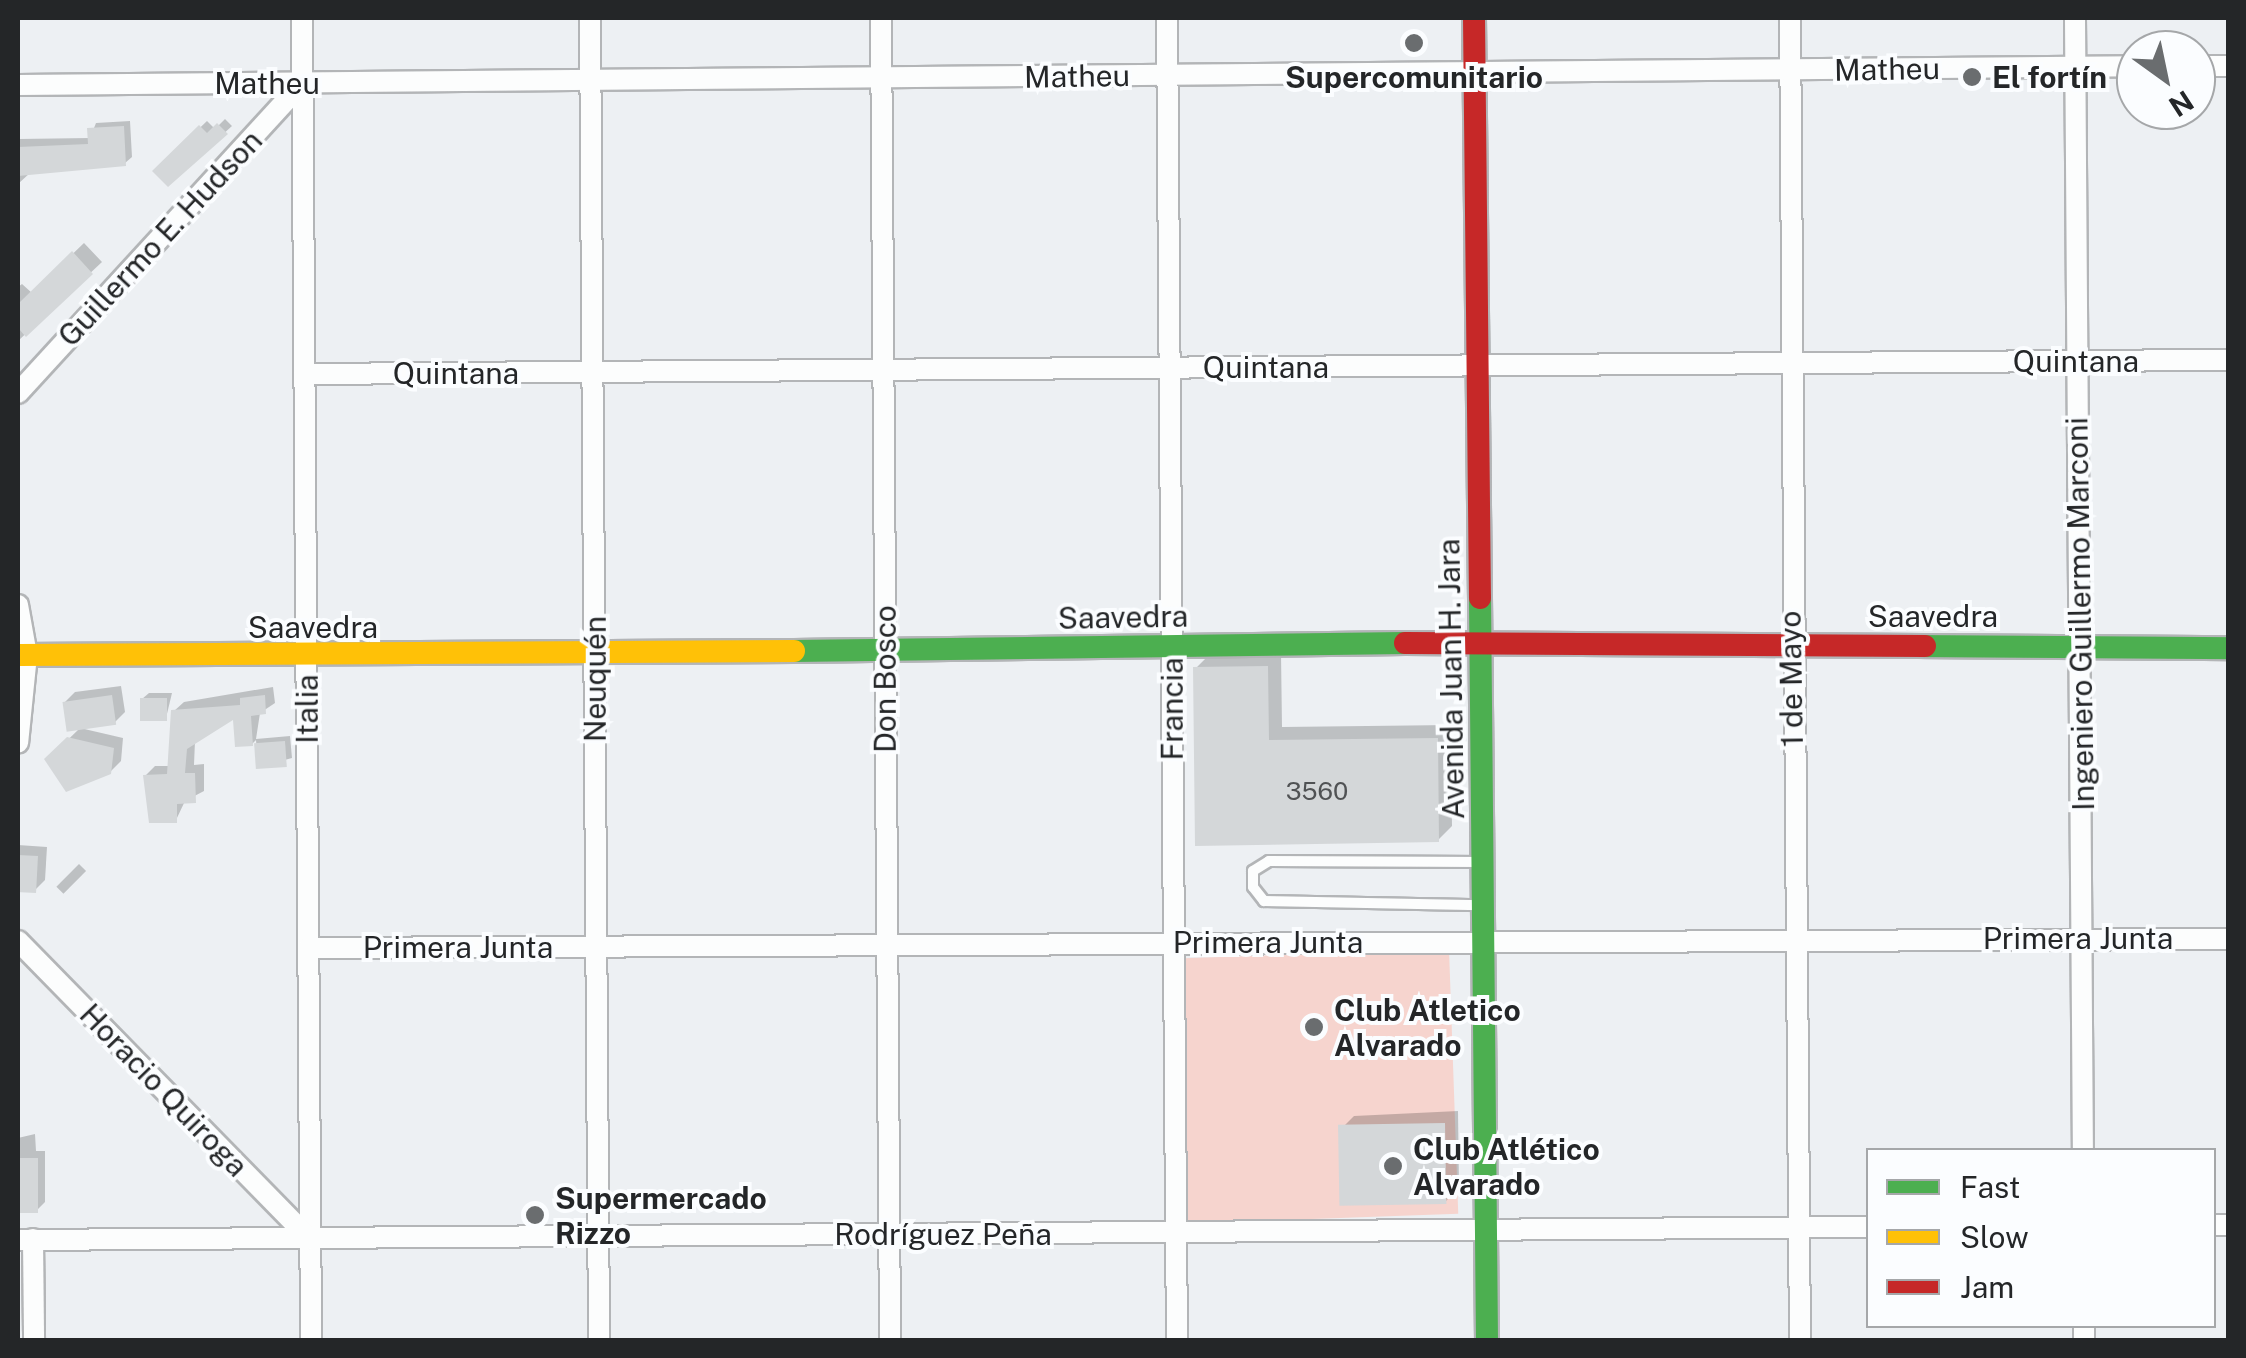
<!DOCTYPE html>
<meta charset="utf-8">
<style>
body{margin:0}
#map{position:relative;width:2246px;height:1358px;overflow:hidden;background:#edf0f3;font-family:"Public Sans",sans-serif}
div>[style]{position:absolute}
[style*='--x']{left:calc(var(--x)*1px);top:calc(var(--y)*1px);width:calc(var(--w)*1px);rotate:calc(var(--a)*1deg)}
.green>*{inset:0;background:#f6d4ce;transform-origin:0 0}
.shadow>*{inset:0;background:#0003;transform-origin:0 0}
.building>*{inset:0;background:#d4d7d9;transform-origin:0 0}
.roads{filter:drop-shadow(2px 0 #b3b5b7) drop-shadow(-2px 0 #b3b5b7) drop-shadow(0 2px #b3b5b7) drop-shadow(0 -2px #b3b5b7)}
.lane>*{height:10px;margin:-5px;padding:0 5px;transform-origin:5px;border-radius:5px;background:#fcfdfd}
.street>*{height:20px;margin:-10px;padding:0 10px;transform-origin:10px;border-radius:10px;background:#fcfdfd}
.fast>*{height:22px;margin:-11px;padding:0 11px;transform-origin:11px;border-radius:11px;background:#4caf50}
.slow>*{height:22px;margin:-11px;padding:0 11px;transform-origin:11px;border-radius:11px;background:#ffc107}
.jam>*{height:22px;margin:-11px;padding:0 11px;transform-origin:11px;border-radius:11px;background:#c62828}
.dots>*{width:28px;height:28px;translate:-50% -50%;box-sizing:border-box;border:5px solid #fbfdff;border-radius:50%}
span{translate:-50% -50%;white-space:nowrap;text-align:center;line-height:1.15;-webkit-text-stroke:8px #fbfdff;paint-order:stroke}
.number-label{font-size:25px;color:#505254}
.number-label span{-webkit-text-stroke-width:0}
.street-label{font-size:30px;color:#242628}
.poi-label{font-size:30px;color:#242628;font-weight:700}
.left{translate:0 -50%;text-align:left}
.frame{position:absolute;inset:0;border:20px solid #242628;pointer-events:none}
.legend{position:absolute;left:1866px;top:1148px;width:350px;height:180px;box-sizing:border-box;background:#fbfdff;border:2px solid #a5a7a9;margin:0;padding:12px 18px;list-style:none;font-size:30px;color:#242628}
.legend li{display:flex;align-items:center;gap:20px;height:50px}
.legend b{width:50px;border:2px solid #a5a7a9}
.north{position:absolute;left:2116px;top:30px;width:100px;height:100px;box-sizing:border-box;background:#fbfdff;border:2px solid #a5a7a9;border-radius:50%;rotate:147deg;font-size:28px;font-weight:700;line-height:40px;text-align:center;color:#242628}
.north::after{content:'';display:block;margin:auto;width:35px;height:45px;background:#6a6d6f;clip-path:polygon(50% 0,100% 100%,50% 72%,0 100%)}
</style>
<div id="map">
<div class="green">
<i style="left:1449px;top:949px;width:265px;height:273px;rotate:88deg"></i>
</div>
<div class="shadow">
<i style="clip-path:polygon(225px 119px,232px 126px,168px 184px,155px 171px,207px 121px,215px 129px)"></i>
<i style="clip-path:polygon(130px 121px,132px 157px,125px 163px,31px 172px,18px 184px,18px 139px,90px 138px,96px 123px)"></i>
<i style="clip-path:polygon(84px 243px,102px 262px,18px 341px,18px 287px,22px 284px,32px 293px)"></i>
<i style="clip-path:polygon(1281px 653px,1282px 727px,1451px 725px,1452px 826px,1438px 840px,1198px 843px,1196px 668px,1210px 654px)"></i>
<i style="clip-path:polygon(121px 686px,125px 712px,115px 722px,65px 702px,75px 692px)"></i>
<i style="clip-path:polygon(273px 687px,275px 703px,260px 713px,256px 739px,290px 736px,292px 758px,258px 767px,256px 740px,252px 744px,236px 715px,195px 741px,194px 765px,204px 764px,204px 791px,185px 801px,176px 820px,146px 775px,155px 766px,170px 766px,174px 711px,184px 702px)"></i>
<i style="clip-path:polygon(149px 693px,172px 693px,166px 718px,142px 699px)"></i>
<i style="clip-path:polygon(80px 728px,123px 738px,121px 761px,110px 772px,47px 760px)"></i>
<i style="clip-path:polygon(18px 845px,47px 847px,45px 880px,35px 890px,18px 889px)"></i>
<i style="left:79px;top:864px;width:10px;height:32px;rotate:45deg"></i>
<i style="clip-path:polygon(1458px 1111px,1459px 1188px,1445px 1202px,1340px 1130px,1354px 1116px)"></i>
<i style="clip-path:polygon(35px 1134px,36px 1151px,45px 1151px,45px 1202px,36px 1211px,18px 1211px,18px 1138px)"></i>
</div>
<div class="building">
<i style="clip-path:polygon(217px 123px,228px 134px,168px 187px,152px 171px,199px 125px,207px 133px)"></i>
<i style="clip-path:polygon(124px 126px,126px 166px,18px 176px,18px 147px,88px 144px,87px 128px)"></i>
<i style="clip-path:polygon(72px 251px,93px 274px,26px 337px,18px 328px,18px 304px)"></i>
<i style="clip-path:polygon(1268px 666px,1269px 740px,1438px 738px,1439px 842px,1195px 846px,1193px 667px)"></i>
<i style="left:112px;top:695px;width:30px;height:50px;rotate:82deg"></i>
<i style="clip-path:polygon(265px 695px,266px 714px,251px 716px,253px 746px,235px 747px,233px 720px,187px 749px,185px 773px,195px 773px,196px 803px,177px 804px,177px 823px,149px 823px,143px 775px,167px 774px,171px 710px,240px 705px,240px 698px)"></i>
<i style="left:140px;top:698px;width:27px;height:23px"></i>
<i style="clip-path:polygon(67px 737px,114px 748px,111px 774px,66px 792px,44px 759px)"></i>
<i style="left:285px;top:741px;width:26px;height:31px;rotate:86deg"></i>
<i style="left:18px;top:855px;width:20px;height:37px;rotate:3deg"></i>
<i style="left:1445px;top:1123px;width:81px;height:107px;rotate:89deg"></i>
<i style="left:18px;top:1158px;width:20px;height:55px"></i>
</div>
<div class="roads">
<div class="lane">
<i style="--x:1481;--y:862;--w:212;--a:-179.7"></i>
<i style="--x:1269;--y:861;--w:19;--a:148"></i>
<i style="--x:1253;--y:871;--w:16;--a:90"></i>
<i style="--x:1253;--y:887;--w:18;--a:52"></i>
<i style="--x:1264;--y:901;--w:218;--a:1.1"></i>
</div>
<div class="street">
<i style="--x:302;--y:18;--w:1322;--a:89.61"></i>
<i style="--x:590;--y:18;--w:1322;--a:89.61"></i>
<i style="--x:881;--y:18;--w:1322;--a:89.61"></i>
<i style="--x:1167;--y:18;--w:1322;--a:89.57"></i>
<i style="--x:1790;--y:18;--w:1322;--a:89.57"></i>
<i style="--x:2075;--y:18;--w:1132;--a:89.6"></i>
<i style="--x:2196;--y:66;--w:32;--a:0"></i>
<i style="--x:18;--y:85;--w:2118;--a:-0.51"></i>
<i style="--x:304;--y:374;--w:1924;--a:-0.42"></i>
<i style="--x:18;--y:393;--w:420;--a:-47.5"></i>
<i style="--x:18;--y:605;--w:51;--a:79.8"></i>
<i style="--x:27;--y:655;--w:88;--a:95.8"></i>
<i style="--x:18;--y:941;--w:417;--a:45.6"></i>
<i style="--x:308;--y:948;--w:1920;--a:-0.27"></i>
<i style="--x:2214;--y:1225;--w:14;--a:0"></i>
<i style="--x:33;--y:1239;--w:101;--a:89.4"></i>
<i style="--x:18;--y:1240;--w:1850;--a:-0.4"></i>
<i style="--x:2084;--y:1326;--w:14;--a:90"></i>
</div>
<div class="fast">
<i style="--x:1480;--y:598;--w:742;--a:89.46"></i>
<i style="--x:1925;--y:646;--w:303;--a:0.4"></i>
<i style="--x:794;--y:651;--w:611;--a:-0.75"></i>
</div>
<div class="slow">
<i style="--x:18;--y:655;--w:776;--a:-0.3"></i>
</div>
<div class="jam">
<i style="--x:1474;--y:18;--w:580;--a:89.41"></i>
<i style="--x:1405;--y:643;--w:520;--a:0.33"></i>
</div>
</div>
<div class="dots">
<i style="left:1414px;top:43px;background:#6a6d6f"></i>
<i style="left:1972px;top:77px;background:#6a6d6f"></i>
<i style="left:1314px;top:1027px;background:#6a6d6f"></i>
<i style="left:1393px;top:1166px;background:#6a6d6f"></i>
<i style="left:535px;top:1215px;background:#6a6d6f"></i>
</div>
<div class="number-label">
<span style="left:1317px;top:791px">3560</span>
</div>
<div class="street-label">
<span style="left:1887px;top:69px;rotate:-1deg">Matheu</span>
<span style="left:1077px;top:76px;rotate:-1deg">Matheu</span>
<span style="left:267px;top:83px">Matheu</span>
<span style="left:160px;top:238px;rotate:-47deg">Guillermo E. Hudson</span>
<span style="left:2076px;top:361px">Quintana</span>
<span style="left:1266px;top:367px">Quintana</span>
<span style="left:456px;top:373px">Quintana</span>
<span style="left:2080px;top:614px;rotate:-91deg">Ingeniero Guillermo Marconi</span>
<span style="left:1933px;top:616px">Saavedra</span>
<span style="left:1123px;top:617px;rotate:-1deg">Saavedra</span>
<span style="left:313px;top:627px">Saavedra</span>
<span style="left:595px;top:679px;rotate:-90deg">Neuquén</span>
<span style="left:885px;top:679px;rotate:-90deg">Don Bosco</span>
<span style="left:1451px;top:679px;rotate:-91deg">Avenida Juan H. Jara</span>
<span style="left:1791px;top:679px;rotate:-91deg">1 de Mayo</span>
<span style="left:307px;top:709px;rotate:-90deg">Italia</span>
<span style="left:1172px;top:709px;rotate:-90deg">Francia</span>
<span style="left:2078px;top:938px">Primera Junta</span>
<span style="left:1268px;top:942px">Primera Junta</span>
<span style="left:458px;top:947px">Primera Junta</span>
<span style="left:164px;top:1090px;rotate:46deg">Horacio Quiroga</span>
<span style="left:943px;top:1234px">Rodríguez Peña</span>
</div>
<div class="poi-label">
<span style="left:1414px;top:77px">Supercomunitario</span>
<span class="left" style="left:1992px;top:77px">El fortín</span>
<span class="left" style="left:1334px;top:1027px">Club Atletico<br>Alvarado</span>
<span class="left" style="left:1413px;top:1166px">Club Atlético<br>Alvarado</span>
<span class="left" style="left:555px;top:1215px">Supermercado<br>Rizzo</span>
</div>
<div class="frame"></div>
<ul class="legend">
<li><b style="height:12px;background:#4caf50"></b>Fast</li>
<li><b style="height:12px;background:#ffc107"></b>Slow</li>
<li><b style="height:12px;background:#c62828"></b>Jam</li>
</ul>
<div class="north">N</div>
</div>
